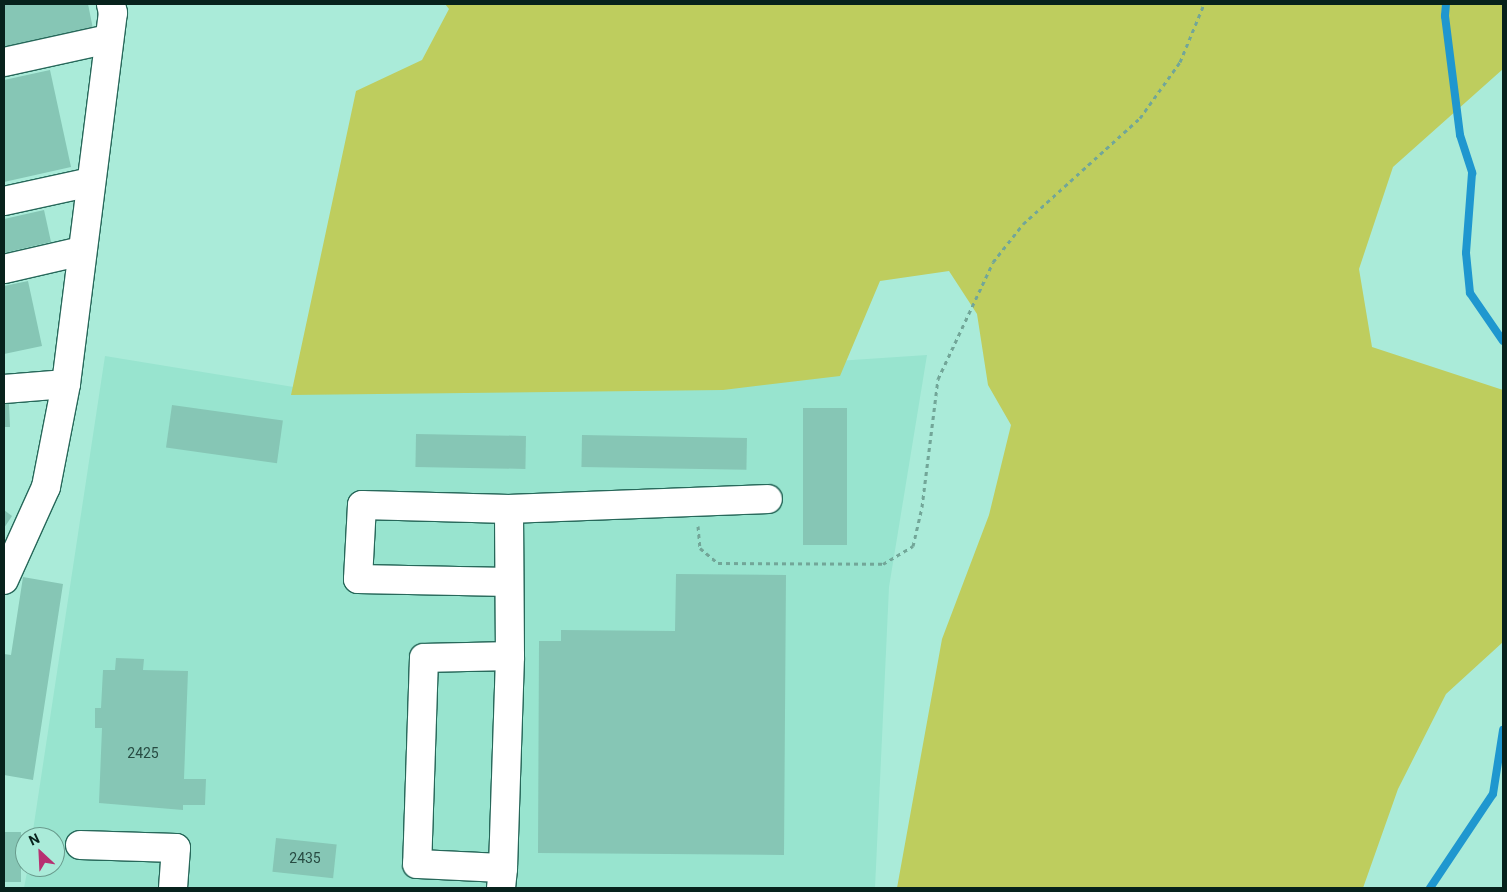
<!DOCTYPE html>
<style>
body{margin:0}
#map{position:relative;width:1507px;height:892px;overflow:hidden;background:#aaebd9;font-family:Roboto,sans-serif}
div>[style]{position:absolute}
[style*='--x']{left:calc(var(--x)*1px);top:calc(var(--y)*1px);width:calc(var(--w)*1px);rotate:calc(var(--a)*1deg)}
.built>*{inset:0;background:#98e4cf}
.green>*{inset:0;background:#becd5e}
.stream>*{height:8px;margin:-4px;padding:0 4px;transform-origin:4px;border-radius:4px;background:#1f97cf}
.building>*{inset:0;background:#86c6b5;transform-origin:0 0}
.path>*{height:3px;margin-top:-1.5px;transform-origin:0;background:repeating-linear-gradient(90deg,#72a698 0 4px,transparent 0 8px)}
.roads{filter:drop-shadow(1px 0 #27685a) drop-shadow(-1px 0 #27685a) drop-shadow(0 1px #27685a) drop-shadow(0 -1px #27685a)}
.minor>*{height:28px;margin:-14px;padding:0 14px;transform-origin:14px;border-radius:14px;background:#fff}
span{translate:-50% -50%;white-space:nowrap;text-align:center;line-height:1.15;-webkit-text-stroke:4px #aaebd9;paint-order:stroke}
.number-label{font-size:14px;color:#274b42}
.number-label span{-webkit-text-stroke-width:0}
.frame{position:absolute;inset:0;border:5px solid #07221c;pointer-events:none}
.north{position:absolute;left:15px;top:827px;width:50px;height:50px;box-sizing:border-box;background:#aaebd9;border:1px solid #699b8d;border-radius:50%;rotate:335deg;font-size:14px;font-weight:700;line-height:20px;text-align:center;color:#07221c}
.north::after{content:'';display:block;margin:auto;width:18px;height:22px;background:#b73071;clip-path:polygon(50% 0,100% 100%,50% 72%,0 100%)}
</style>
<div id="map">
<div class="built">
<i style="clip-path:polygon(927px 355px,889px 587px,875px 888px,24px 888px,28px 867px,55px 867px,55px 837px,32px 837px,105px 356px,336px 394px)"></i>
</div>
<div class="green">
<i style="clip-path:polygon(445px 4px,1503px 4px,1503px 69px,1393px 167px,1359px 269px,1372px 347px,1503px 390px,1503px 642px,1446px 694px,1398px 789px,1363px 888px,897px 888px,942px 639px,989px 515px,1011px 425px,988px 385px,977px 314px,949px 271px,880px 281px,840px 376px,723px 390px,291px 395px,356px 91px,422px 60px,449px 9px)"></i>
</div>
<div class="stream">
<i style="--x:1446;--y:4;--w:12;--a:95"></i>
<i style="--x:1445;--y:16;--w:120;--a:82.8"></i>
<i style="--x:1460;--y:135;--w:40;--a:72"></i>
<i style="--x:1472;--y:173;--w:80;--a:94.3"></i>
<i style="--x:1466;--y:253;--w:40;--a:84.3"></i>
<i style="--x:1470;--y:293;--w:58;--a:55.5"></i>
<i style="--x:1430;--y:888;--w:113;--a:-56.2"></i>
<i style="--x:1493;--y:794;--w:65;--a:-81.1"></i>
</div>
<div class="building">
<i style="clip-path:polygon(4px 4px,88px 4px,93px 29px,4px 49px)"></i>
<i style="clip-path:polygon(50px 70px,71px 167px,4px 182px,4px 80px)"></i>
<i style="clip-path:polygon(44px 210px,51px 242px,4px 253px,4px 219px)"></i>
<i style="clip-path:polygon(28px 281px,42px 346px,4px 354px,4px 286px)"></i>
<i style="clip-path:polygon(4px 404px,9px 404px,10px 427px,4px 427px)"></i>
<i style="left:172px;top:405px;width:112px;height:43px;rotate:8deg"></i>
<i style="left:803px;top:408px;width:44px;height:137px"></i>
<i style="left:416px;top:434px;width:110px;height:33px;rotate:1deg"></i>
<i style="left:582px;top:435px;width:165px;height:32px;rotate:1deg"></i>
<i style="clip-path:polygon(4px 510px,12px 516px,4px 528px)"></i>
<i style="clip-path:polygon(676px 574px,786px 575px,784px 855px,538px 853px,539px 641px,561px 641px,561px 630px,675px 631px)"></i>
<i style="clip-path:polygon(23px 577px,63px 584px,33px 780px,4px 775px,4px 654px,11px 655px)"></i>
<i style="clip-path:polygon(116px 658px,144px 659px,143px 670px,188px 671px,184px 779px,206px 779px,205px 805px,183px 805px,183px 810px,99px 803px,102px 728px,95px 728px,95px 708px,101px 708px,103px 670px,115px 670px)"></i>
<i style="left:4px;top:832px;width:17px;height:50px"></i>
<i style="left:276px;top:838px;width:61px;height:34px;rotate:6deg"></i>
</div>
<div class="path">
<i style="--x:698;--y:526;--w:22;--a:85"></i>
<i style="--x:700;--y:548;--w:23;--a:40"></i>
<i style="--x:718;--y:563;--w:165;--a:0.3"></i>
<i style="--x:883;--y:564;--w:35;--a:-31"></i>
<i style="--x:913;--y:546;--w:40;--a:-77"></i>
<i style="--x:922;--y:507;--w:129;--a:-82.9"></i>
<i style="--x:938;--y:379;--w:129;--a:-64.8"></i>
<i style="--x:993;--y:262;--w:48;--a:-51.7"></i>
<i style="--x:1023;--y:224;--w:158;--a:-42.2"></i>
<i style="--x:1140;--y:118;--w:69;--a:-54.5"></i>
<i style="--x:1180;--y:62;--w:63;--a:-67.5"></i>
</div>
<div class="roads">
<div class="minor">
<i style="--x:4;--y:62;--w:107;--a:-12.4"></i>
<i style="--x:4;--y:201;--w:89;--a:-12.3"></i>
<i style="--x:4;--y:269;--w:80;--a:-13"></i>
<i style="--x:4;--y:389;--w:62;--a:-4.6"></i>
<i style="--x:509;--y:509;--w:147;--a:-178.4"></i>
<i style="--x:362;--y:505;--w:74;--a:93.1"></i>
<i style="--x:358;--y:579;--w:151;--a:1.1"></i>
<i style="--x:4;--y:580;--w:102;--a:-65.7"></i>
<i style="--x:46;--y:487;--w:105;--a:-79"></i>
<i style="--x:66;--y:384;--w:374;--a:-82.8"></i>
<i style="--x:113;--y:13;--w:9;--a:-103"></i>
<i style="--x:510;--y:656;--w:147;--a:-90.4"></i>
<i style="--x:509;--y:509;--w:259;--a:-2.2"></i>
<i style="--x:80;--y:845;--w:96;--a:1.8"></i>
<i style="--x:176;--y:848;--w:40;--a:94.3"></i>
<i style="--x:501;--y:888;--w:20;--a:-84"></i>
<i style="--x:503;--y:868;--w:212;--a:-88.1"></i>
<i style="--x:510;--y:656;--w:86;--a:178.7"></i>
<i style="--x:424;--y:658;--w:206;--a:91.9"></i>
<i style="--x:417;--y:864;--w:86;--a:2.7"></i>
</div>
</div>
<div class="number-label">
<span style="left:143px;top:753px">2425</span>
<span style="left:305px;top:858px">2435</span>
</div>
<div class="frame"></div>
<div class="north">N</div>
</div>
